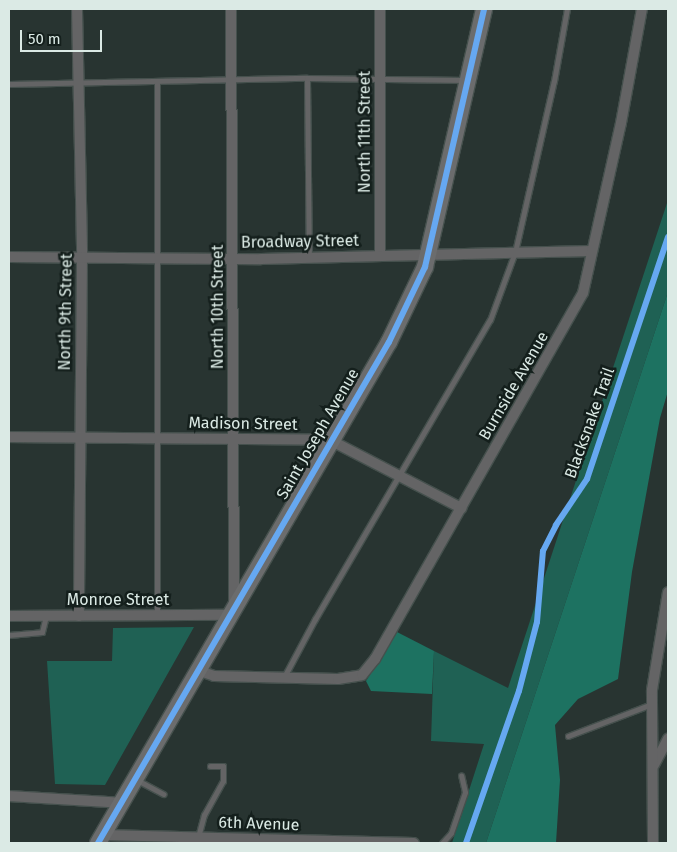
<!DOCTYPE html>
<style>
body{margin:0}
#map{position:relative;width:677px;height:852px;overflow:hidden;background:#283431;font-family:"Fira Sans",sans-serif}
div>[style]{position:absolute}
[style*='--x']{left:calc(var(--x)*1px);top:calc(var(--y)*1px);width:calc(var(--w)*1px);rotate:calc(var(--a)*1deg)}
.green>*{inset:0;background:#1f6154}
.forest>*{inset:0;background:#1d7261}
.roads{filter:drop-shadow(1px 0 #45504d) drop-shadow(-1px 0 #45504d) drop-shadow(0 1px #45504d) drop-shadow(0 -1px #45504d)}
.service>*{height:5px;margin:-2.5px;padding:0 2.5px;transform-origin:2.5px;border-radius:2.5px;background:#646465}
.minor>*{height:10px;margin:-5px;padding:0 5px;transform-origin:5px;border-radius:5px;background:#646465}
.primary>*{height:16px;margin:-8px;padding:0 8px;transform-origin:8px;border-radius:8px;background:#6b6c6d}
.cycleway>*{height:6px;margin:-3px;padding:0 3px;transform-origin:3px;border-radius:3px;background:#66a8f1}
span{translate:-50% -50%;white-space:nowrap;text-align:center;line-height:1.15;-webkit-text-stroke:5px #141f1c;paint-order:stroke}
.street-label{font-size:16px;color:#dbeae5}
.frame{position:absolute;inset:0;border:10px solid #dbeae5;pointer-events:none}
.scale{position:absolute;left:20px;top:30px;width:82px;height:22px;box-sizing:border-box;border:2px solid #dbeae5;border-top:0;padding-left:6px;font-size:15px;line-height:18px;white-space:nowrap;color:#dbeae5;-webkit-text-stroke:4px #141f1c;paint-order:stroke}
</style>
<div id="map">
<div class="green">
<i style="clip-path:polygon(668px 200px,668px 292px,486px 843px,452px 843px,484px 744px,431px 741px,434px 651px,508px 688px)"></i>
<i style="clip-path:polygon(194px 627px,105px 785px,55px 784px,47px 661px,112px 661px,113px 628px)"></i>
</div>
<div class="forest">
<i style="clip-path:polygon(668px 292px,668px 391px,660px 418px,632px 572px,618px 679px,578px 699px,555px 725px,560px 780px,556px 843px,486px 843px)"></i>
<i style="clip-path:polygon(397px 632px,434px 651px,432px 694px,371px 691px,366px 681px)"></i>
</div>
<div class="roads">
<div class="service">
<i style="--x:307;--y:78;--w:180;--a:89.4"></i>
<i style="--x:157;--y:82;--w:533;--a:90"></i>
<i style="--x:9;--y:84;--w:298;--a:-1.2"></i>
<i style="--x:307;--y:78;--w:159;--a:0.7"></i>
<i style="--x:9;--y:635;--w:33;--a:-5"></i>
<i style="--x:42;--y:632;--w:16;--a:-76"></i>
<i style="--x:284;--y:677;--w:66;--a:-61.9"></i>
<i style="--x:315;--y:619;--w:346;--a:-59.7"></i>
<i style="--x:490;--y:320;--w:72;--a:-69.8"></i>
<i style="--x:515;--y:252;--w:175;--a:-77.2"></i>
<i style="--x:554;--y:81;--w:73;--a:-79.8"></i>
<i style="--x:568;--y:736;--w:90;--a:-20.9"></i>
<i style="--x:137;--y:780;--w:30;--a:28"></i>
<i style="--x:198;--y:837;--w:23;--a:-75"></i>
<i style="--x:204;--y:815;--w:39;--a:-61"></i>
<i style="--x:223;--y:781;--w:15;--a:-90"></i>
<i style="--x:223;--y:766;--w:13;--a:180"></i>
<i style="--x:442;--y:843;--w:13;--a:-48"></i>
<i style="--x:451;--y:833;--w:43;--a:-71.1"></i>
<i style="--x:465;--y:792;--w:17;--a:-103"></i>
</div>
<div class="minor">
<i style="--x:77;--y:9;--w:248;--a:88.8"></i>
<i style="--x:82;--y:257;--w:359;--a:90.5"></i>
<i style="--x:231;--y:9;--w:596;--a:89.71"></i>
<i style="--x:380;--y:9;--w:247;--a:90"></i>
<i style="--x:9;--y:257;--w:252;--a:0.5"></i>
<i style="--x:261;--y:259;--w:331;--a:-1.4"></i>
<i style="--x:9;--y:437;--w:321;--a:0.5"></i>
<i style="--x:330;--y:440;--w:148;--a:27.4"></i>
<i style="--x:9;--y:616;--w:219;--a:-0.3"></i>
<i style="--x:197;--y:670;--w:18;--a:19"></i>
<i style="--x:214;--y:676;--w:124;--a:1.4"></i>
<i style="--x:338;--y:679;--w:24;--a:-9"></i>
<i style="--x:362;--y:675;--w:21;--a:-51"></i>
<i style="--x:375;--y:659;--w:421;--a:-60.4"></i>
<i style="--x:583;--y:293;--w:174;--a:-77.4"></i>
<i style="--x:621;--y:123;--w:116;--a:-79.6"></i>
<i style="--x:654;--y:765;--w:30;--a:-62"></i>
<i style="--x:9;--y:796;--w:115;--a:3.5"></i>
<i style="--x:104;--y:835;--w:310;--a:1.5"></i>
<i style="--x:653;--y:843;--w:153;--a:-90.4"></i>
<i style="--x:652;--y:690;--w:99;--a:-80.7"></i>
</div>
<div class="primary">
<i style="--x:98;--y:843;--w:579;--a:-59.85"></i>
<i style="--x:389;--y:342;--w:83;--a:-64.4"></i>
<i style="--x:425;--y:267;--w:265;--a:-77.1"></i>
</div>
</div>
<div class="cycleway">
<i style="--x:98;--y:843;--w:579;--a:-59.85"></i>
<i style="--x:389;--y:342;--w:83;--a:-64.4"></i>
<i style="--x:425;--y:267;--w:265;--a:-77.1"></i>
<i style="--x:466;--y:843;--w:161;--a:-70.8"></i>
<i style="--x:519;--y:691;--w:71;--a:-75.4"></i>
<i style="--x:537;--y:622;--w:71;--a:-85.2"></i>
<i style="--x:543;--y:551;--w:29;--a:-63"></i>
<i style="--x:556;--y:525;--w:55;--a:-56"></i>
<i style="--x:587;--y:479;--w:255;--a:-71.5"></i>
</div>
<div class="street-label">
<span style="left:365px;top:132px;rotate:-90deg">North 11th Street</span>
<span style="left:300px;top:242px;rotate:-1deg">Broadway Street</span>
<span style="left:218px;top:307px;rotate:-90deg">North 10th Street</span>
<span style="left:66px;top:312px;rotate:-89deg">North 9th Street</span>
<span style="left:514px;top:386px;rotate:-60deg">Burnside Avenue</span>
<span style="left:590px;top:423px;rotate:-70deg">Blacksnake Trail</span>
<span style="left:243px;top:424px;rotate:1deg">Madison Street</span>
<span style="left:318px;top:434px;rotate:-60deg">Saint Joseph Avenue</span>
<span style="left:118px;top:600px">Monroe Street</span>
<span style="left:259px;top:824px;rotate:2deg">6th Avenue</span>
</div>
<div class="frame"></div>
<div class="scale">50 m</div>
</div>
